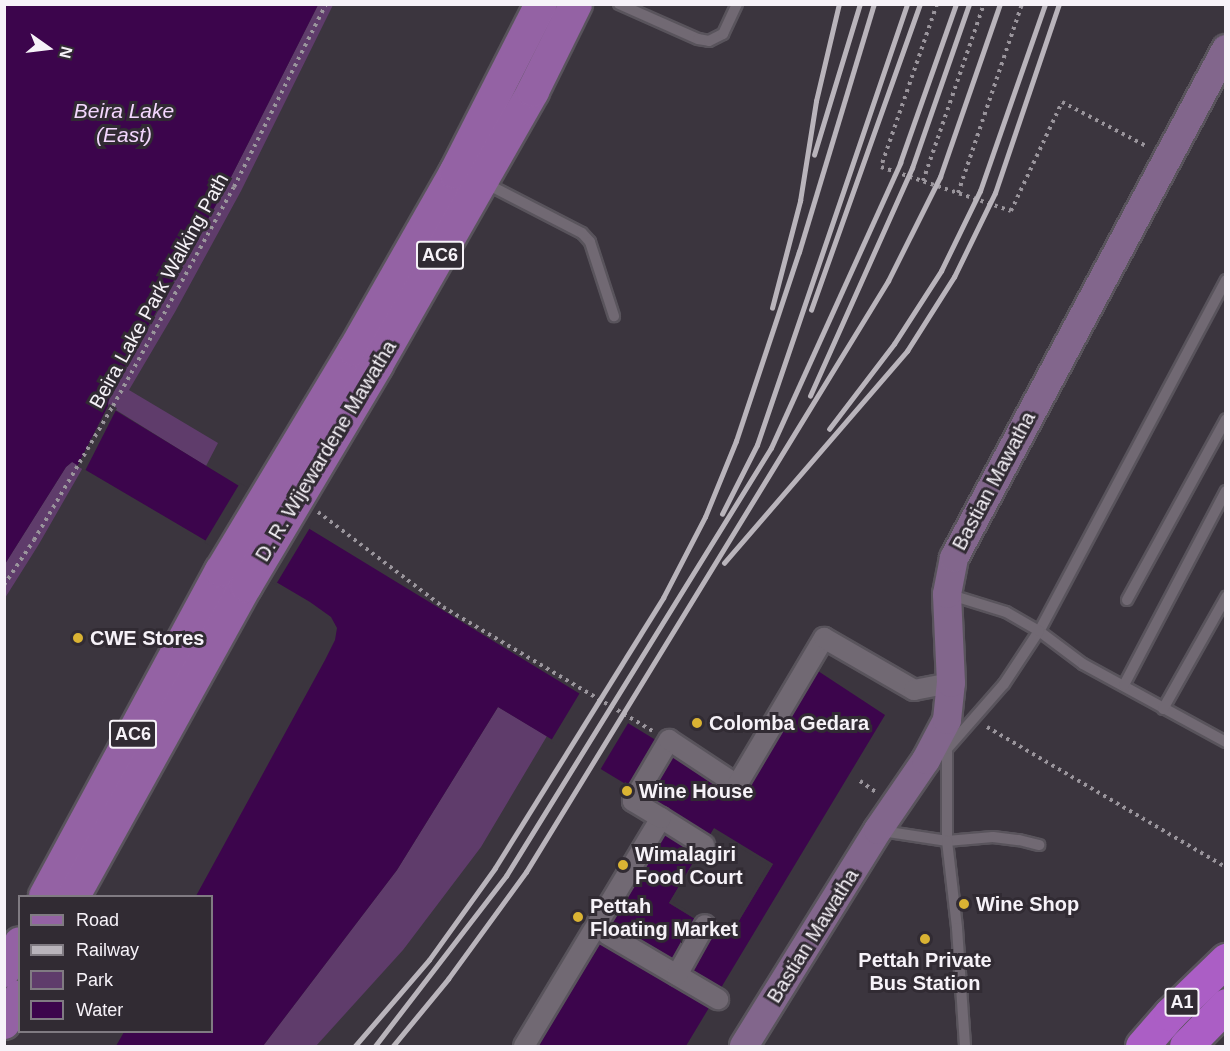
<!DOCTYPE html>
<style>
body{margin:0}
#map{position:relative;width:1230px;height:1051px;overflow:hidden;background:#3b353e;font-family:Helvetica,sans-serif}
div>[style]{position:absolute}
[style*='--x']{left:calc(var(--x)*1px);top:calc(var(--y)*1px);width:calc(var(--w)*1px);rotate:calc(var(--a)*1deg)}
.green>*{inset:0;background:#5f3c6b}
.water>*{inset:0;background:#3c054c}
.pier>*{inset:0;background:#3b353e;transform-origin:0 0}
.path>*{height:4px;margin-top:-2px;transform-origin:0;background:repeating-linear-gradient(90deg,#9a959c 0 3px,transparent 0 7.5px)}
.roads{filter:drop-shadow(2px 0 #59545c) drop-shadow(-2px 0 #59545c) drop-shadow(0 2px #59545c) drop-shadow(0 -2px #59545c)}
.lane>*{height:10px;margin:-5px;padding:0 5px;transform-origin:5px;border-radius:5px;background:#716973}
.street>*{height:20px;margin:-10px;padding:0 10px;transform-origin:10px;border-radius:10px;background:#716973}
.secondary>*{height:28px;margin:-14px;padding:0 14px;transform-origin:14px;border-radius:14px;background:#82668c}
.primary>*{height:32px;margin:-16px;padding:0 16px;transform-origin:16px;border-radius:16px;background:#9462a4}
.highway>*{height:33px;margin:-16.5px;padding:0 16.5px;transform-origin:16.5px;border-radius:16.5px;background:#ab5ec5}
.rail>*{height:4.5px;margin:-2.25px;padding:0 2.25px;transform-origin:2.25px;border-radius:2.25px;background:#b9b4bb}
.dots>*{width:16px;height:16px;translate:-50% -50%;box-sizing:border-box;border:3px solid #312b33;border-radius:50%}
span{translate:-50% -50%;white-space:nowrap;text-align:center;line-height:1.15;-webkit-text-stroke:6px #312b33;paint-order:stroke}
.shield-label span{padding:2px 4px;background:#312b33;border:2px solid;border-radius:4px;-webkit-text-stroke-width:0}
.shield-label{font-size:18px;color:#f6f2f8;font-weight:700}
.street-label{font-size:20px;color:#f6f2f8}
.poi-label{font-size:20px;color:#f6f2f8;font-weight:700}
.left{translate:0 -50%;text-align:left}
.water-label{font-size:21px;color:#f3d6fe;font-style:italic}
.frame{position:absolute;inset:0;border:6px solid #f6f2f8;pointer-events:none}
.legend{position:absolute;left:18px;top:895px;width:195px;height:138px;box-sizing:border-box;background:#312b33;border:2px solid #807b82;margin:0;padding:8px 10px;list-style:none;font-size:18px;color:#f6f2f8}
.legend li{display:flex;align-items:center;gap:12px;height:30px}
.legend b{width:30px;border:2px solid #807b82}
.north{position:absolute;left:18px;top:18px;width:60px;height:60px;-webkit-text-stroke:4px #312b33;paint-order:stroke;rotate:104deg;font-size:16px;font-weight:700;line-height:24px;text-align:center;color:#f6f2f8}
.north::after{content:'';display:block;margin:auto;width:21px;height:27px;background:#f6f2f8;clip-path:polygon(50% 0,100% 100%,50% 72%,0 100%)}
</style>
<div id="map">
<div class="green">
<i style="clip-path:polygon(318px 5px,333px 5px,241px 191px,175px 312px,129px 390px,218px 443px,206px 466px,116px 410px,39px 544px,5px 598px,5px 564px,66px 467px,72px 462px,108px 402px,227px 185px)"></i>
<i style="clip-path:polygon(498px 707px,547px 736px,481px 847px,403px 950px,316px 1046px,263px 1046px,397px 870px)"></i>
</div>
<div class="water">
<i style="clip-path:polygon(5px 5px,318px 5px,227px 185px,109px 396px,108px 406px,741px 792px,818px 671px,885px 715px,686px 1046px,534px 1046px,666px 831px,700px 851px,669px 903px,728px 939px,773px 864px,714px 829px,710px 835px,498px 707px,397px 870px,263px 1046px,116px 1046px,124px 1032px,212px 1032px,212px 896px,196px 896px,325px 660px,335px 640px,337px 628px,331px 617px,310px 602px,72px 462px,66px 467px,5px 564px)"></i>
</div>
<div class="pier">
<i style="left:109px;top:404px;width:9px;height:70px;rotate:27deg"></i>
<i style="left:240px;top:483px;width:83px;height:69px;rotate:31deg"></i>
<i style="left:581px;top:691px;width:57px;height:59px;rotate:31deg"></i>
<i style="clip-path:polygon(625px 782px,710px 835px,714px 828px,773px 864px,728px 939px,669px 903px,700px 851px,666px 831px,606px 926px,665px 828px,703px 853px,673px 902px,727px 935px,769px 865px,715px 833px,708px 838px,624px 784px)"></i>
</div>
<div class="path">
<i style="--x:937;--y:4;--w:172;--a:109"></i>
<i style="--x:881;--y:167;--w:137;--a:18.7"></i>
<i style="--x:1011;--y:211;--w:120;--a:-64.9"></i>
<i style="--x:1062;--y:102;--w:97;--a:27.6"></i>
<i style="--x:923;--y:181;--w:187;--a:-71"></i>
<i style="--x:958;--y:193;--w:200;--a:-71.3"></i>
<i style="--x:318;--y:512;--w:157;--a:37.2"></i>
<i style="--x:443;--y:607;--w:244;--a:30.6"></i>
<i style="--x:4;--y:585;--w:54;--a:-56.3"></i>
<i style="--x:34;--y:540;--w:156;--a:-59.5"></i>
<i style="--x:113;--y:406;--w:250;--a:-61.1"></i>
<i style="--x:234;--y:187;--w:205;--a:-63.3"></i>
<i style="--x:987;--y:727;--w:277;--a:30.4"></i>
<i style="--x:860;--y:781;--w:19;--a:35"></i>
</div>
<div class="roads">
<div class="lane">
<i style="--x:619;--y:4;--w:86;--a:23.9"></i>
<i style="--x:698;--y:39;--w:11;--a:10"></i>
<i style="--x:709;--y:41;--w:16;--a:-27"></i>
<i style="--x:723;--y:34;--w:33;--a:-65"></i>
<i style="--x:485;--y:183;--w:109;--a:27.3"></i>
<i style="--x:582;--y:233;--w:12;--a:48"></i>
<i style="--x:590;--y:242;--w:78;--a:72"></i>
<i style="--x:1226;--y:280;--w:398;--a:118"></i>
<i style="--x:1039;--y:631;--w:55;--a:36.9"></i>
<i style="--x:1083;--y:664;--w:163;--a:28.6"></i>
<i style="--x:1127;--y:600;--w:206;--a:-61.3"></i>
<i style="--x:1124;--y:685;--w:219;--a:-62.3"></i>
<i style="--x:1163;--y:709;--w:129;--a:-60.6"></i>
<i style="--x:947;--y:744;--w:97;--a:90"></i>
<i style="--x:947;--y:841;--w:46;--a:-5"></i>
<i style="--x:993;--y:837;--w:26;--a:7"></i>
<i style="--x:1019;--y:840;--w:21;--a:14"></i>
<i style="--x:947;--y:749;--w:86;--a:-48.8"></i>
<i style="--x:1004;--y:684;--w:64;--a:-56.6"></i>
<i style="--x:1039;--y:631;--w:38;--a:-150"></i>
<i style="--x:1006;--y:612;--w:61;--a:-162.8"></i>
<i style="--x:882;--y:831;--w:66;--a:8.7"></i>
<i style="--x:947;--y:841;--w:88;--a:83.4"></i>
<i style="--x:957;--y:928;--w:118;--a:86.1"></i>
</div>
<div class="street">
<i style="--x:661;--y:818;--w:51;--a:32.1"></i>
<i style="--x:607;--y:934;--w:129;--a:30.4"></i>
<i style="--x:677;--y:975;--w:57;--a:-60.8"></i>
<i style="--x:524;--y:1046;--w:266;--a:-59"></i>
<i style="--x:661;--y:818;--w:33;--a:-149"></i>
<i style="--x:633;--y:801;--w:71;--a:-59.5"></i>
<i style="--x:669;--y:740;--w:82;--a:33.5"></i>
<i style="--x:737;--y:785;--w:171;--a:-59.4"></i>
<i style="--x:824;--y:638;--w:104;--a:30"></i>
<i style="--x:914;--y:690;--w:38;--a:-11"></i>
</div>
<div class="secondary">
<i style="--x:744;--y:1046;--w:254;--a:-58.2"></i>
<i style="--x:878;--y:830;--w:85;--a:-55.6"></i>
<i style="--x:926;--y:760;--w:45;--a:-62.3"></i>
<i style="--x:947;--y:720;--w:37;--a:-84"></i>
<i style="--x:951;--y:683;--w:89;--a:-92.6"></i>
<i style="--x:947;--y:594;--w:37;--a:-79"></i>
<i style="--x:954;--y:558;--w:577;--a:-61.88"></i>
</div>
<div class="primary">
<i style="--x:45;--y:896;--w:370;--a:-61.6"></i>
<i style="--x:221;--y:571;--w:258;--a:-59"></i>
<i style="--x:354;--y:350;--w:204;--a:-60.3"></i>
<i style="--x:455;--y:173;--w:190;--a:-63"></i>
<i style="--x:74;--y:896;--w:355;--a:-61"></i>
<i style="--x:246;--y:586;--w:257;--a:-59.3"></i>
<i style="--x:377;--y:365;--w:315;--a:-60.3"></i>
<i style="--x:533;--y:91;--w:97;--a:-63.7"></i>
<i style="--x:4;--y:971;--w:32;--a:-60"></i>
<i style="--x:4;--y:1023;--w:31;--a:-59"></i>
</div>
<div class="highway">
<i style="--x:1142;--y:1046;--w:43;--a:-48.8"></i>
<i style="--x:1170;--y:1014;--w:78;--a:-44"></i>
<i style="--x:1186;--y:1046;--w:57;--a:-45.7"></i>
</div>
</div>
<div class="rail">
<i style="--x:814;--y:155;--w:158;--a:-73.1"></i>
<i style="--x:772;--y:308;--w:111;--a:-75.3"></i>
<i style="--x:800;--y:201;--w:101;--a:-80.9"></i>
<i style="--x:816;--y:101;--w:100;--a:-76.7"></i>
<i style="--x:811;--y:310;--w:325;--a:-70.4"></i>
<i style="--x:810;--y:396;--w:250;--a:-65.9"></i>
<i style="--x:912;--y:168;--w:174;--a:-70.8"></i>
<i style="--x:829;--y:429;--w:107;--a:-52.6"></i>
<i style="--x:894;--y:344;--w:87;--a:-57.2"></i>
<i style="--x:941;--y:271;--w:89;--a:-64"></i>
<i style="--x:980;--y:191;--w:198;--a:-70.8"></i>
<i style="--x:722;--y:514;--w:77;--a:-63.1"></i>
<i style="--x:757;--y:445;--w:466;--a:-71.2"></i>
<i style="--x:724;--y:563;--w:280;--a:-49.2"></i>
<i style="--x:907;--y:351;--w:88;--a:-57.6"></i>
<i style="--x:954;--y:277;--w:93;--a:-64"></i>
<i style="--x:995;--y:193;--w:200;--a:-71.3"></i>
<i style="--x:355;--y:1046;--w:113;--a:-49.3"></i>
<i style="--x:429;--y:960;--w:113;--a:-54.3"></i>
<i style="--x:495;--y:868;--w:318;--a:-58.1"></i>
<i style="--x:663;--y:598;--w:91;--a:-62.6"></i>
<i style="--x:705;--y:517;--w:82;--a:-67.8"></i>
<i style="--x:736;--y:441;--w:199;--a:-71.6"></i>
<i style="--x:799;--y:252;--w:259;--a:-73.2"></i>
<i style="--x:375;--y:1046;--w:215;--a:-52.4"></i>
<i style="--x:506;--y:876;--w:503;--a:-58.24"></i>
<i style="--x:771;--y:448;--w:313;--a:-65.6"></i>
<i style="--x:900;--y:163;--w:169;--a:-70.6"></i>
<i style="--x:393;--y:1046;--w:87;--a:-50.6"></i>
<i style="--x:448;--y:979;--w:132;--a:-53.9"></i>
<i style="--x:526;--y:872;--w:693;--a:-58.51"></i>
<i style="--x:888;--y:281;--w:116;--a:-63.4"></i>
<i style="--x:940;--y:177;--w:183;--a:-70.9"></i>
</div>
<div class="dots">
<i style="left:78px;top:638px;background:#dab333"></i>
<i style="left:697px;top:723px;background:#dab333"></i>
<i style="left:627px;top:791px;background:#dab333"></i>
<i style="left:623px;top:865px;background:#dab333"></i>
<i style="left:964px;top:904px;background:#dab333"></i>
<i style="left:578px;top:917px;background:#dab333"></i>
<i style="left:925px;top:939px;background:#dab333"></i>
</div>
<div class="shield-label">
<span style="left:440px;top:255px">AC6</span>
<span style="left:133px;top:734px">AC6</span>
<span style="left:1182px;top:1002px">A1</span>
</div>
<div class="street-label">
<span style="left:159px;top:291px;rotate:-61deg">Beira Lake Park Walking Path</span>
<span style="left:326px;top:451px;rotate:-59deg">D. R. Wijewardene Mawatha</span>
<span style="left:994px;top:481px;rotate:-62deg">Bastian Mawatha</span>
<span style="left:813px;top:936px;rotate:-58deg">Bastian Mawatha</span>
</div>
<div class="poi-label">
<span class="left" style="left:90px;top:638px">CWE Stores</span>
<span class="left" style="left:709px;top:723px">Colomba Gedara</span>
<span class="left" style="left:639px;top:791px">Wine House</span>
<span class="left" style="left:635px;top:866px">Wimalagiri<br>Food Court</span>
<span class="left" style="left:976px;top:904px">Wine Shop</span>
<span class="left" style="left:590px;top:918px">Pettah<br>Floating Market</span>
<span style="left:925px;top:972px">Pettah Private<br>Bus Station</span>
</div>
<div class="water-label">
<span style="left:124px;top:123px">Beira Lake<br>(East)</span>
</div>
<div class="frame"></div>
<ul class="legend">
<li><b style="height:8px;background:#9462a4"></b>Road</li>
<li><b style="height:8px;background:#b9b4bb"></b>Railway</li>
<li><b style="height:16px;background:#5f3c6b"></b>Park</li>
<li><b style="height:16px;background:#3c054c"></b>Water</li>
</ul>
<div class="north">N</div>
</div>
